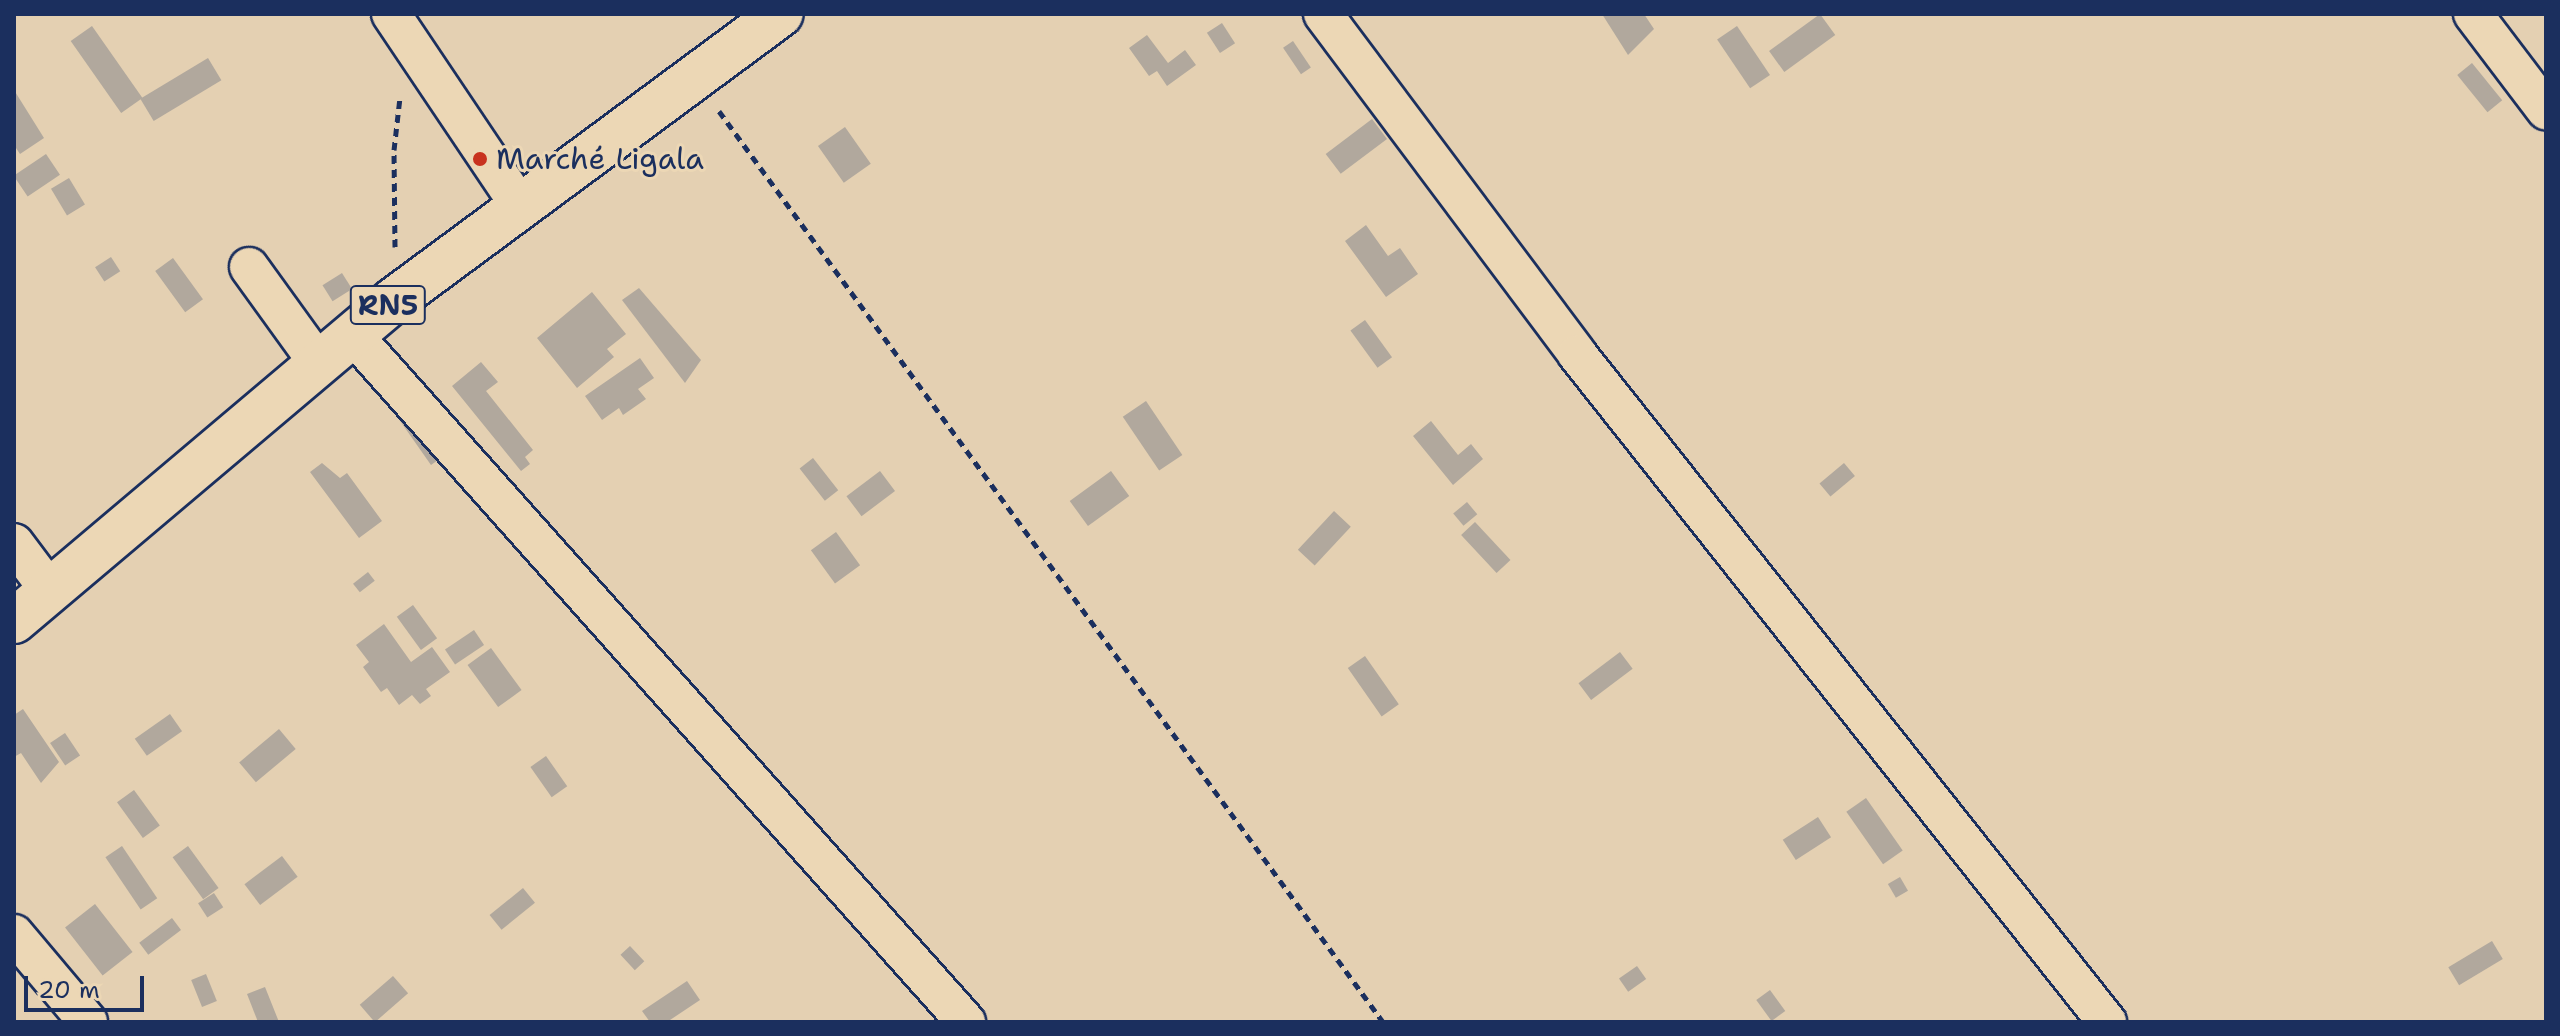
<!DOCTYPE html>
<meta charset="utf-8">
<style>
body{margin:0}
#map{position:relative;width:2560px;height:1036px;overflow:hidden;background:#e4d0b2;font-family:"Shantell Sans",sans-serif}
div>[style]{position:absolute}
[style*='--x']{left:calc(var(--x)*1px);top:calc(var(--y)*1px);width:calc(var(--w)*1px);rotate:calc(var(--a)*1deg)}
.building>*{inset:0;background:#b1a89d;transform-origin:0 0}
.path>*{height:5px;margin-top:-2.5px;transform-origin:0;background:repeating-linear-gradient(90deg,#1b2f5e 0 8px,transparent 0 14px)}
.roads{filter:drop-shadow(2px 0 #1b2f5e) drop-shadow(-2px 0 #1b2f5e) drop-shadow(0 2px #1b2f5e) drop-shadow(0 -2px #1b2f5e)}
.street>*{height:38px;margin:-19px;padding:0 19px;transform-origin:19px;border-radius:19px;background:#ecd7b5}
.highway>*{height:44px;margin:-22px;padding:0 22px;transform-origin:22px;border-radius:22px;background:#ecd7b5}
.dots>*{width:22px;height:22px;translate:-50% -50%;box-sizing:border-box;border:4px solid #ecd7b5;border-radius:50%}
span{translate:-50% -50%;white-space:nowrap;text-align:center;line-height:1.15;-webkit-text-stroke:6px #ecd7b5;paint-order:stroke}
.shield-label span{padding:2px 6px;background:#ecd7b5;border:2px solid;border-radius:6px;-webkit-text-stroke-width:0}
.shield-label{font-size:28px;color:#1b2f5e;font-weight:700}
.poi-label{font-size:30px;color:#1b2f5e}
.left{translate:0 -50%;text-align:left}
.frame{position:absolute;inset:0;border:16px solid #1b2f5e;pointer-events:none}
.scale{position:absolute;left:24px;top:976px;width:120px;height:36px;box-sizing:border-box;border:4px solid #1b2f5e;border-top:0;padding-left:10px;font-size:24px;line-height:28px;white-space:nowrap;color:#1b2f5e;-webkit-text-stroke:6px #ecd7b5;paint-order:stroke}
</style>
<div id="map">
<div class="building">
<i style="clip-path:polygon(1602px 14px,1644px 14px,1654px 29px,1628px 55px)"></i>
<i style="left:1820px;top:14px;width:26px;height:63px;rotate:54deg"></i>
<i style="left:1222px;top:23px;width:24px;height:18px;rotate:57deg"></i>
<i style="left:92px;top:26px;width:88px;height:26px;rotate:55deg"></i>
<i style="left:1737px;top:26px;width:59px;height:24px;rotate:56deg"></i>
<i style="clip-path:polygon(1147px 35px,1168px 63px,1185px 50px,1196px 65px,1167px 86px,1157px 71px,1149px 76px,1129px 48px)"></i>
<i style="left:1293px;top:41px;width:32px;height:12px;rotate:56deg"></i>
<i style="left:208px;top:58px;width:26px;height:79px;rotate:59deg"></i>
<i style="left:2472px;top:63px;width:48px;height:19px;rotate:51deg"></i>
<i style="clip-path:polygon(14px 90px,44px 138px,20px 154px,14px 145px)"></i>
<i style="left:1372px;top:119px;width:25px;height:58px;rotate:53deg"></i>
<i style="left:845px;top:127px;width:45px;height:33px;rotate:55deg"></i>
<i style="left:46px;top:154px;width:25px;height:39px;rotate:56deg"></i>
<i style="left:69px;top:178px;width:31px;height:21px;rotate:59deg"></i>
<i style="clip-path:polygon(1366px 225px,1388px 256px,1400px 248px,1418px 274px,1386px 297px,1345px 241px)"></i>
<i style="left:111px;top:257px;width:17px;height:19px;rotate:57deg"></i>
<i style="left:173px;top:258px;width:51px;height:22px;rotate:54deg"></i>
<i style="left:342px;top:273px;width:19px;height:23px;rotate:58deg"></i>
<i style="clip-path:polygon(639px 288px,701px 360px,685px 383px,622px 300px)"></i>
<i style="clip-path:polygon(592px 292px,626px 334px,607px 349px,614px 357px,577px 388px,537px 338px)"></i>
<i style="left:1365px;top:320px;width:46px;height:18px;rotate:54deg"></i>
<i style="clip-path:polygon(640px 358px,654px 378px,638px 389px,646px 399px,623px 415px,619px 408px,602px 420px,585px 396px)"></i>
<i style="clip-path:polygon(481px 362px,498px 382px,486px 391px,533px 450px,525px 457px,530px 464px,521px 471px,452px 386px)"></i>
<i style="left:1146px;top:401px;width:65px;height:28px;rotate:56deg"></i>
<i style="left:415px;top:409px;width:55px;height:19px;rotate:55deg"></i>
<i style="clip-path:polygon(1431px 421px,1458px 455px,1471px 444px,1483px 459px,1453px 485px,1413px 436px)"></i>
<i style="left:813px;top:458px;width:41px;height:17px;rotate:52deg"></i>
<i style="clip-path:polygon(322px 463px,340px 478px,347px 473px,382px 521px,359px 538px,310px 472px)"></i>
<i style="left:1844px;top:463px;width:17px;height:32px;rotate:50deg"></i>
<i style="left:880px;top:471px;width:25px;height:42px;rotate:53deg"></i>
<i style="left:1111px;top:471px;width:31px;height:51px;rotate:54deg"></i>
<i style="left:1467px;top:502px;width:16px;height:18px;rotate:50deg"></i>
<i style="left:1334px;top:511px;width:23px;height:53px;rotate:43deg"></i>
<i style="left:1475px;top:522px;width:52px;height:19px;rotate:47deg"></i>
<i style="left:836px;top:532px;width:41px;height:31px;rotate:54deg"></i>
<i style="left:368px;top:572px;width:11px;height:19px;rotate:52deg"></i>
<i style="left:413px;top:605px;width:41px;height:20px;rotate:54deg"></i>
<i style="clip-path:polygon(384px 624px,411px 662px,432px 647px,450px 672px,426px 689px,431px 696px,420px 704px,412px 695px,399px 705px,387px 688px,381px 692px,363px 667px,369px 662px,356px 645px)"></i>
<i style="left:474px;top:630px;width:18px;height:35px;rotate:56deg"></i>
<i style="left:491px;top:648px;width:52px;height:29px;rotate:54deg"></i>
<i style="left:1620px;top:652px;width:21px;height:52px;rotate:53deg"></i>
<i style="left:1365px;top:656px;width:59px;height:21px;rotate:55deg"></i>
<i style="clip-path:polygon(23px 709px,59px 762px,41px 783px,21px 753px,14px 757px,14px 715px)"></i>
<i style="left:170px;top:714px;width:21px;height:43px;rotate:55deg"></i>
<i style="left:279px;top:729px;width:26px;height:52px;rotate:50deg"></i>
<i style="left:65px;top:733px;width:27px;height:18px;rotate:56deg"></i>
<i style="left:546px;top:756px;width:37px;height:19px;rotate:55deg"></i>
<i style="left:134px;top:790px;width:44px;height:21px;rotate:54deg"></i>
<i style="left:1866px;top:798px;width:64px;height:24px;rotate:55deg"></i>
<i style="left:1818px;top:817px;width:24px;height:42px;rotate:57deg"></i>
<i style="left:122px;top:846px;width:63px;height:20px;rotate:56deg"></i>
<i style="left:188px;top:846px;width:52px;height:19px;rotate:54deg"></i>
<i style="left:282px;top:856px;width:26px;height:47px;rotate:53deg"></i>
<i style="left:1900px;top:877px;width:16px;height:14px;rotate:60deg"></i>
<i style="left:523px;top:888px;width:19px;height:43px;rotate:51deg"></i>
<i style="left:214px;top:893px;width:17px;height:19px;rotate:57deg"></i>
<i style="left:95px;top:904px;width:61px;height:38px;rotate:52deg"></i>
<i style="left:172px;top:918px;width:15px;height:41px;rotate:53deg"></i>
<i style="left:2492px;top:941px;width:21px;height:51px;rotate:59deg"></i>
<i style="left:630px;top:946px;width:21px;height:13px;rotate:47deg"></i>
<i style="left:1637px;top:966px;width:16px;height:22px;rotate:55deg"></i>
<i style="left:206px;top:974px;width:29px;height:16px;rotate:68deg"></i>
<i style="left:393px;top:976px;width:23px;height:44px;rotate:49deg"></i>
<i style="clip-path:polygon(687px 981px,700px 1000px,667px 1022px,650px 1022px,642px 1011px)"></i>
<i style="clip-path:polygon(265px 987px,279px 1022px,258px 1022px,247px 994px)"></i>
<i style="left:1770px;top:990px;width:26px;height:17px;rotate:54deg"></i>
</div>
<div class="path">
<i style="--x:719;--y:111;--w:1127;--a:53.91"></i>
<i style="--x:395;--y:247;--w:97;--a:-90.6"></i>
<i style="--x:394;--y:150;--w:53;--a:-83.5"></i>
</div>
<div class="roads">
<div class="street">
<i style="--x:391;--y:14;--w:231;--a:56.1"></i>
<i style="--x:1323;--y:14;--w:424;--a:53.2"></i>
<i style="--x:1577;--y:354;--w:853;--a:51.57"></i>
<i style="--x:2473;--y:14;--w:121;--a:52.8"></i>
<i style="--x:249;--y:267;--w:120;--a:54.2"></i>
<i style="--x:353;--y:335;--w:921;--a:48.26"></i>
<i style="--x:14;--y:543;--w:60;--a:53.1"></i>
<i style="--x:14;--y:934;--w:115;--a:49.9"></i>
</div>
<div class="highway">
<i style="--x:14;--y:621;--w:497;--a:-40.2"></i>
<i style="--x:394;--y:300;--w:481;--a:-36.5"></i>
</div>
</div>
<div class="dots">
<i style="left:480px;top:159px;background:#c8321e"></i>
</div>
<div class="shield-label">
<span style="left:388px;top:305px">RN5</span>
</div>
<div class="poi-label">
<span class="left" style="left:496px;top:159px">Marché Ligala</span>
</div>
<div class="frame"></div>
<div class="scale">20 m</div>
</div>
